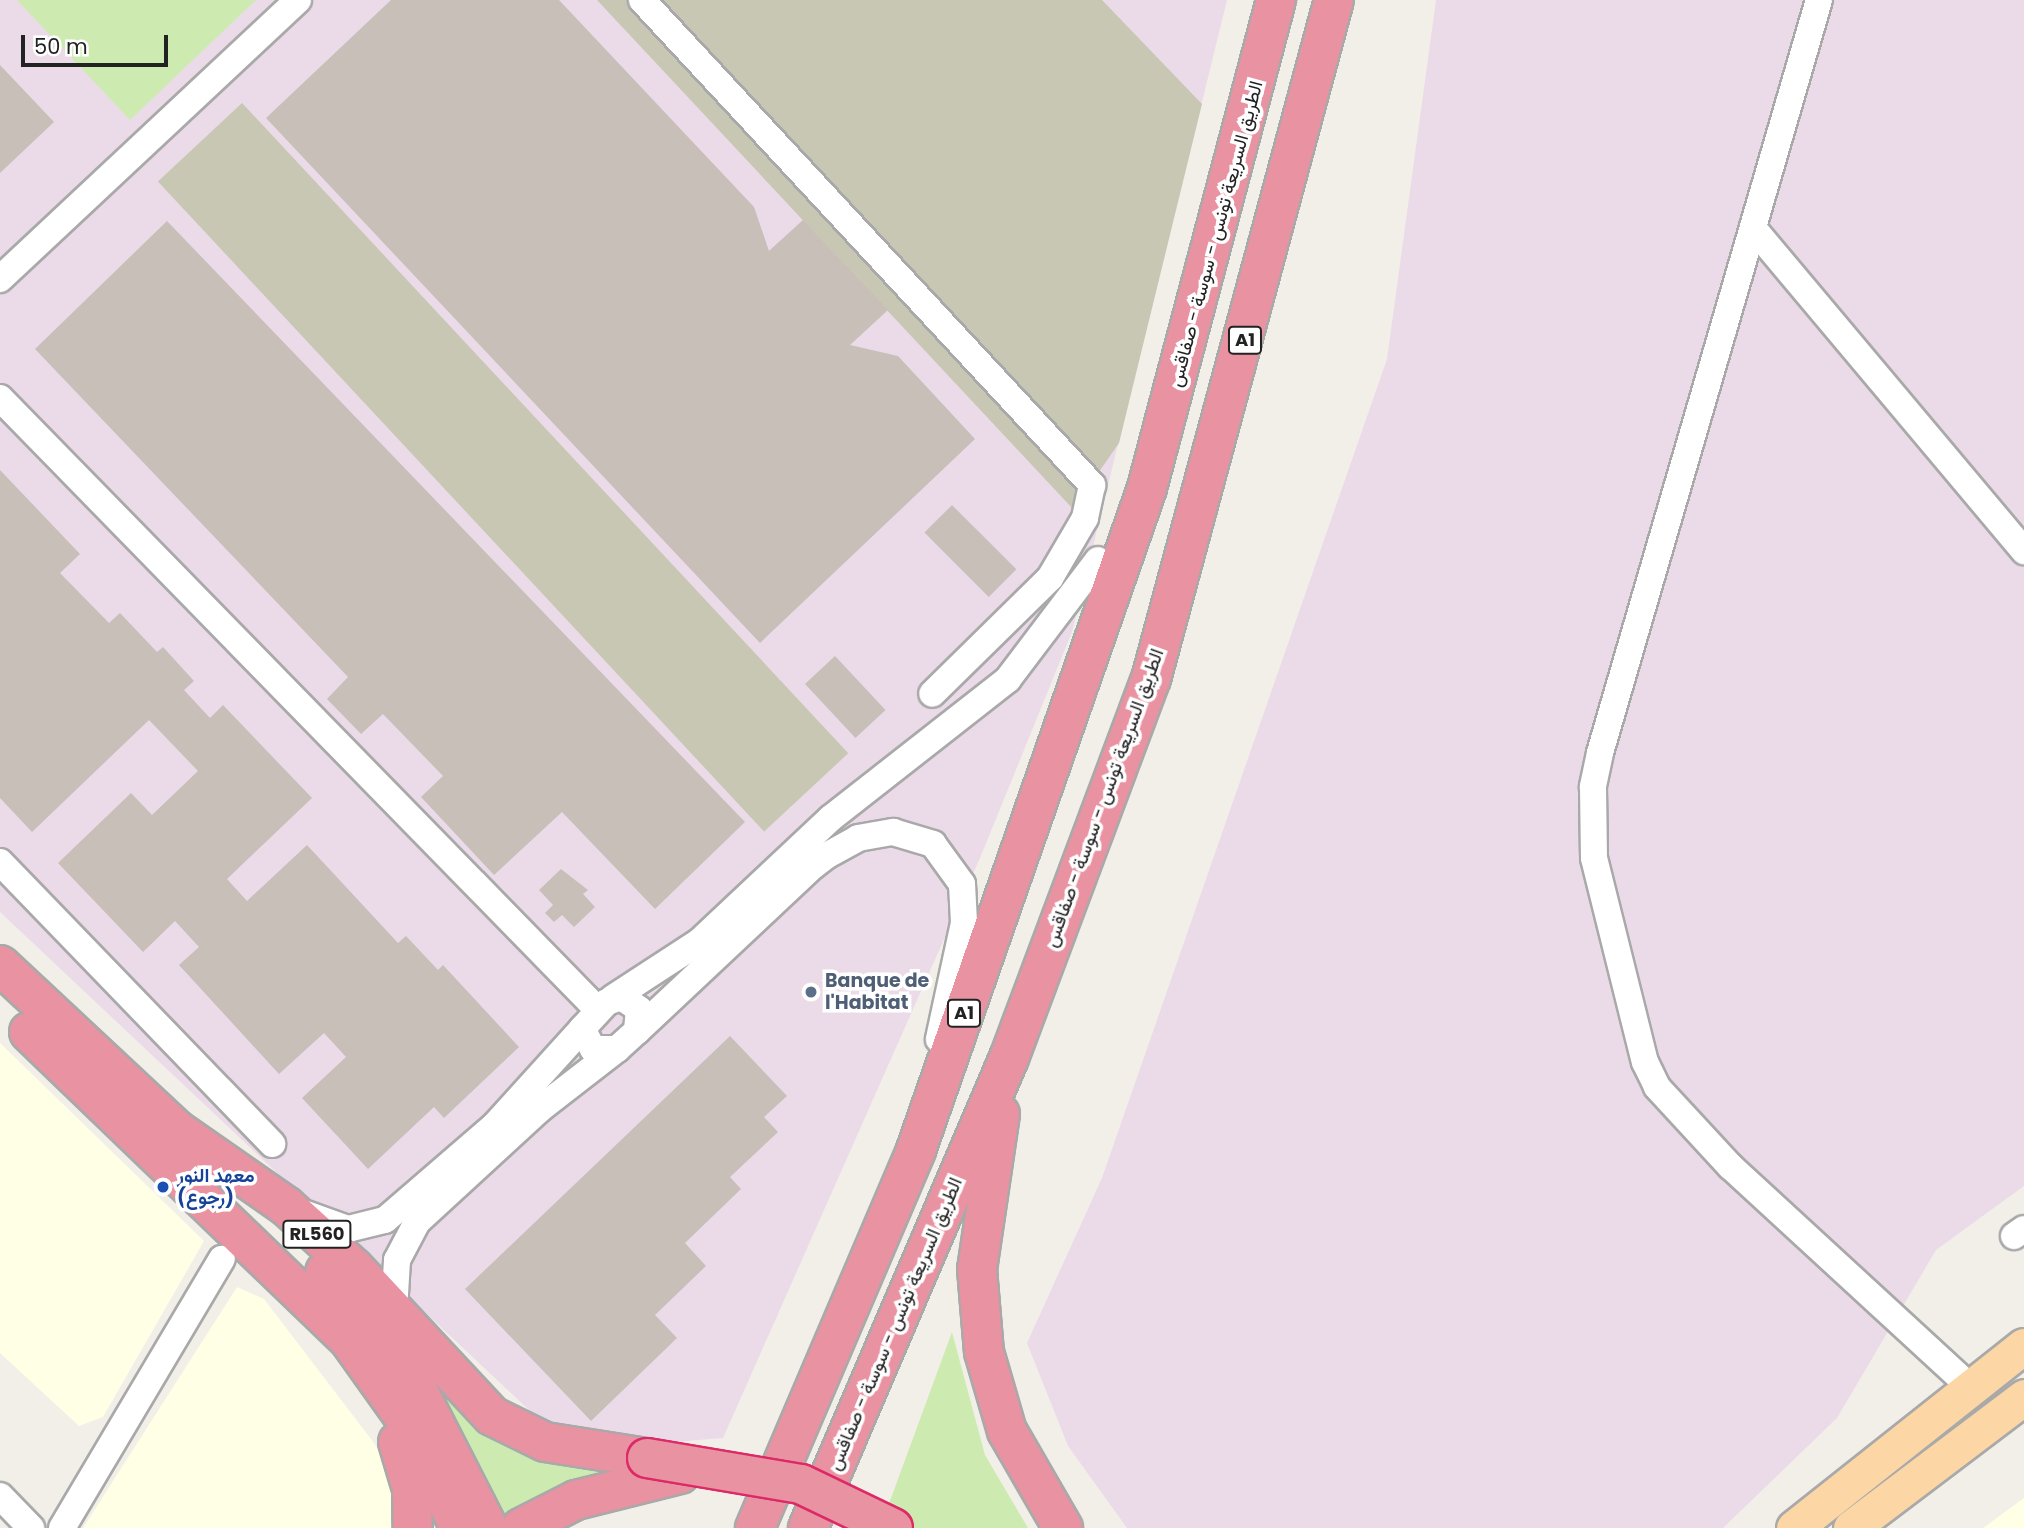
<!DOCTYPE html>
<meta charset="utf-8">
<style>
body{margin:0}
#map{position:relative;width:2024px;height:1528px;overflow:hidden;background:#f2efe9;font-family:Poppins,Vazirmatn,sans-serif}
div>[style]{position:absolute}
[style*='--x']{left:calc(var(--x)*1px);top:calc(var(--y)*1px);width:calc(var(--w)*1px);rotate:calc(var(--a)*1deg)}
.industrial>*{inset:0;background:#ebdbe8}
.education>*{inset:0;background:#ffffe5}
.construction>*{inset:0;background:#c7c7b4;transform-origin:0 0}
.grass>*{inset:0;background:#cdebb0}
.building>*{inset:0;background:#c7bfb8;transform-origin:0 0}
.roads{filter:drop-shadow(2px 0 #a9a9a9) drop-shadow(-2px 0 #a9a9a9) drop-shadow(0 2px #a9a9a9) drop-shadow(0 -2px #a9a9a9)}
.minor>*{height:26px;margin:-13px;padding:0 13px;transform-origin:13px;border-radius:13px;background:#fff}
.major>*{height:35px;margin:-17.5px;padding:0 17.5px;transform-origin:17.5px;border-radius:17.5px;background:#fcd6a4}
.highway>*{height:38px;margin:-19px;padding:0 19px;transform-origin:19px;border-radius:19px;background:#e892a2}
.bridges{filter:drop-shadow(2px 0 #dc2a67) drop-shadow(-2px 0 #dc2a67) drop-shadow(0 2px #dc2a67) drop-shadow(0 -2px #dc2a67)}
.highway-bridge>*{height:38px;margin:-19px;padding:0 19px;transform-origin:19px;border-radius:19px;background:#e892a2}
.dots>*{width:19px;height:19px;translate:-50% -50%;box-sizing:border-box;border:4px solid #fff;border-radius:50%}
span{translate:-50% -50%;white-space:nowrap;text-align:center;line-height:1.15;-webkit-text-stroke:7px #fff;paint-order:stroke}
.shield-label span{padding:2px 5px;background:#fff;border:2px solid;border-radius:5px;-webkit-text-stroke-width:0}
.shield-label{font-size:18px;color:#222;font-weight:700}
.street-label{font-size:19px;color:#222}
.service-label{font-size:19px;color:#4e5e75;font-weight:700}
.left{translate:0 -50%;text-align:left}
.transit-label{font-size:19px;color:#164399;font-weight:700}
.scale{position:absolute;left:21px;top:35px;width:147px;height:32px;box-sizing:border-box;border:4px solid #222;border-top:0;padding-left:9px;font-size:21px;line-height:24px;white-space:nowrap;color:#222;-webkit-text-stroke:5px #fff;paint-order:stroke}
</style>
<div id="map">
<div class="industrial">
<i style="clip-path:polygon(0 0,1227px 0,1072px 632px,980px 858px,723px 1438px,662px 1443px,548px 1428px,0 912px)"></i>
<i style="clip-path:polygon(1436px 0,2024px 0,2024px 1186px,1936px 1250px,1837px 1418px,1723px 1528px,1127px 1528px,1068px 1446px,1027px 1343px,1102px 1178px,1387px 359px)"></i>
</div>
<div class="education">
<i style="clip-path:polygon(0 1043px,204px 1241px,103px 1417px,79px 1426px,0 1353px)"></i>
<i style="clip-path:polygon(237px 1287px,264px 1299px,374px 1443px,396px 1477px,398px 1528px,83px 1528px)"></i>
<i style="clip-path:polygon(2024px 1498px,2024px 1528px,1983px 1528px)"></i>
</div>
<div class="construction">
<i style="clip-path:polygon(597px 0,1102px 0,1202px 104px,1119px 443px,1073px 509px)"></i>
<i style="left:242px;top:103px;width:889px;height:115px;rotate:47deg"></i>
</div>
<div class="grass">
<i style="clip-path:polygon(17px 0,256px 0,130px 120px)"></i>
<i style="clip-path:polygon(952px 1332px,985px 1455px,1028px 1528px,880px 1528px)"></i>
<i style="clip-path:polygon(441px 1382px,536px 1457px,613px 1470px,502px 1521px,434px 1387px)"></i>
</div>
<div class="building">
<i style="clip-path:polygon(391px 0,559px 0,754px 207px,769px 251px,803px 220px,888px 310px,850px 345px,898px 356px,975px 439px,760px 643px,266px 118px)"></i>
<i style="clip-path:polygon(0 65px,54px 122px,0 173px)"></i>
<i style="clip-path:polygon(167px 221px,745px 822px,655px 909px,562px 812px,494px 875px,421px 797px,443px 776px,383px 714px,361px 734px,327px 699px,348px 677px,35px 349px)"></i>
<i style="clip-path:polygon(0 470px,80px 554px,60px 573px,109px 623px,120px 613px,157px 652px,163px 647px,194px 681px,184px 690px,210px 718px,223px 705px,312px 798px,227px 879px,247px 901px,307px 845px,398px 943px,406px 936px,438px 970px,443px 965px,519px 1047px,444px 1118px,434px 1107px,368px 1169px,302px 1098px,346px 1057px,324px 1033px,279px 1074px,179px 965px,199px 947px,175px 921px,143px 952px,58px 863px,131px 793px,152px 815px,198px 771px,149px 720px,32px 832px,0 798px)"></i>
<i style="left:952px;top:505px;width:91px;height:39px;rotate:45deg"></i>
<i style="left:835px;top:656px;width:74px;height:41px;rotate:47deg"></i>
<i style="clip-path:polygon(561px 869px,588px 890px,583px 894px,595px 907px,574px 927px,562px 915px,554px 922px,545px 913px,553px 905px,539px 890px)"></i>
<i style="clip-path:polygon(730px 1036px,787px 1096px,764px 1117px,778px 1132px,730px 1177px,741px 1189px,685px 1243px,706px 1266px,655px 1315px,677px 1338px,591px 1421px,465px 1289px)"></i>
</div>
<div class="roads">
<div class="minor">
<i style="--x:642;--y:0;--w:662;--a:47.14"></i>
<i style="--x:1092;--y:485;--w:34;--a:102"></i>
<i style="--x:1085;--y:518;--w:69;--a:120.3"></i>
<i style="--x:1050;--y:578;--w:165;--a:135.5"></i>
<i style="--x:1819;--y:0;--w:784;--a:106.22"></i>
<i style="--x:1600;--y:753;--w:35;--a:102"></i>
<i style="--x:1593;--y:787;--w:71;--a:89.2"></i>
<i style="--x:1594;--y:858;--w:210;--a:76"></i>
<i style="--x:1645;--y:1062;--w:28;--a:64"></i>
<i style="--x:1657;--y:1087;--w:108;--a:47.3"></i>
<i style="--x:1730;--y:1166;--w:325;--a:42.6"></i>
<i style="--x:1753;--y:228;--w:422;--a:50"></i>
<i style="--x:0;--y:279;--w:408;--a:-43.1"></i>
<i style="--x:0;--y:398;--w:856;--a:45.66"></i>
<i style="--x:0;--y:862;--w:392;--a:46"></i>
<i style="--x:613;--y:998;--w:103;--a:-33.1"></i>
<i style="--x:699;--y:942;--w:181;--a:-43.2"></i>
<i style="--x:831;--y:818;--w:225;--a:-38.1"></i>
<i style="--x:1008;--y:679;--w:149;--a:-52.9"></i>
<i style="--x:637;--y:1031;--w:22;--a:-85"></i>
<i style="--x:639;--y:1009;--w:22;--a:-146"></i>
<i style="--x:621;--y:997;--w:15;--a:160"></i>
<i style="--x:607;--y:1002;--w:37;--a:133"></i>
<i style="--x:582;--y:1029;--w:23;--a:61"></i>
<i style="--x:593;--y:1049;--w:24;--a:0"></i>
<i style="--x:617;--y:1049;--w:27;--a:-42"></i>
<i style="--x:637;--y:1031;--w:241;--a:-43.2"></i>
<i style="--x:813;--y:866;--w:16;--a:-38"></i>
<i style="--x:826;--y:856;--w:37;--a:-29"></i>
<i style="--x:858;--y:838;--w:36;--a:-10"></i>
<i style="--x:893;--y:832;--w:42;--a:16.7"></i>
<i style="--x:933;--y:844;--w:49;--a:54.1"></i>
<i style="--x:962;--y:884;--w:39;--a:87"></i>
<i style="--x:964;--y:923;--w:119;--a:102.2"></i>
<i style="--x:306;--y:1214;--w:45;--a:19.7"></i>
<i style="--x:348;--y:1229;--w:38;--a:-14"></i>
<i style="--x:385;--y:1220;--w:145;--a:-40.8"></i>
<i style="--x:495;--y:1125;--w:130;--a:-47.8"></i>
<i style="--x:2014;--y:1236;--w:12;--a:-35"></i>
<i style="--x:394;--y:1311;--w:51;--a:-86.6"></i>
<i style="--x:397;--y:1260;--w:43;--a:-62.2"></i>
<i style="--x:417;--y:1222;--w:168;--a:-42.6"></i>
<i style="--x:541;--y:1108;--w:96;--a:-37.8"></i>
<i style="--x:0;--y:1496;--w:45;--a:45.9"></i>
<i style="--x:62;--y:1528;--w:313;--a:-59.3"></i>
</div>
<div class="major">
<i style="--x:1794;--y:1528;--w:293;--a:-38.4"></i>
<i style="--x:1851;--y:1528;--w:217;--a:-37.1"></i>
</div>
<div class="highway">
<i style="--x:0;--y:965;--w:242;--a:43"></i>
<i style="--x:177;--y:1130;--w:133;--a:34.9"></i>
<i style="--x:286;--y:1206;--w:92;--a:42.4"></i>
<i style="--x:354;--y:1268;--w:202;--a:47"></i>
<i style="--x:492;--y:1416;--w:59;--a:26.1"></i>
<i style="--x:545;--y:1442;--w:103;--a:8.9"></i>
<i style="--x:29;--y:1032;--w:444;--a:43.9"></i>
<i style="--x:349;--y:1340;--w:98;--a:54.5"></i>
<i style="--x:406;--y:1420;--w:121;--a:63.4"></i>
<i style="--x:1000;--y:1114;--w:157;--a:98.4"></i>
<i style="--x:977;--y:1269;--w:83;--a:85.2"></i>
<i style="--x:984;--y:1352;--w:82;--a:73.8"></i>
<i style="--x:1007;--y:1431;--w:112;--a:60"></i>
<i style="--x:325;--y:1272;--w:151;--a:52"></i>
<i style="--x:418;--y:1391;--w:154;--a:62.9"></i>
<i style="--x:398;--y:1442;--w:49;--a:73.4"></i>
<i style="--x:412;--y:1489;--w:39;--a:89"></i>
<i style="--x:521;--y:1528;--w:62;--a:-27"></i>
<i style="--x:576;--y:1500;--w:107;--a:-14"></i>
<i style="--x:755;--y:1528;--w:411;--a:-66.9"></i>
<i style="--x:916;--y:1150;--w:701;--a:-70.76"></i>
<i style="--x:1147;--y:488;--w:505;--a:-75.19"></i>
<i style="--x:808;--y:1528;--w:511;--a:-66.85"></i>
<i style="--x:1009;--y:1058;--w:405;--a:-69.5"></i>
<i style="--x:1151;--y:679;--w:703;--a:-74.92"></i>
</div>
</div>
<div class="bridges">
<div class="highway-bridge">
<i style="--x:647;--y:1458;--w:156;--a:9.6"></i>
<i style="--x:801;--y:1484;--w:102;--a:25.6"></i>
</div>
</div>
<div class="dots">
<i style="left:811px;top:992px;background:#5c6f8a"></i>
<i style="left:163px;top:1187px;background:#1a4fb4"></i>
</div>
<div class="shield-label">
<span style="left:1245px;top:340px">A1</span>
<span style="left:964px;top:1013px">A1</span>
<span style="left:317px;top:1234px">RL560</span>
</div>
<div class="street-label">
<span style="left:1216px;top:234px;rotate:-75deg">الطريق السريعة تونس - سوسة - صفاقس</span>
<span style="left:1104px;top:798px;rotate:-70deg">الطريق السريعة تونس - سوسة - صفاقس</span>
<span style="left:895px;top:1324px;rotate:-67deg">الطريق السريعة تونس - سوسة - صفاقس</span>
</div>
<div class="service-label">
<span class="left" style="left:825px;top:992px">Banque de<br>l'Habitat</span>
</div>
<div class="transit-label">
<span class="left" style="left:177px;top:1187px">معهد النور<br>(رجوع)</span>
</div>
<div class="scale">50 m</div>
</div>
